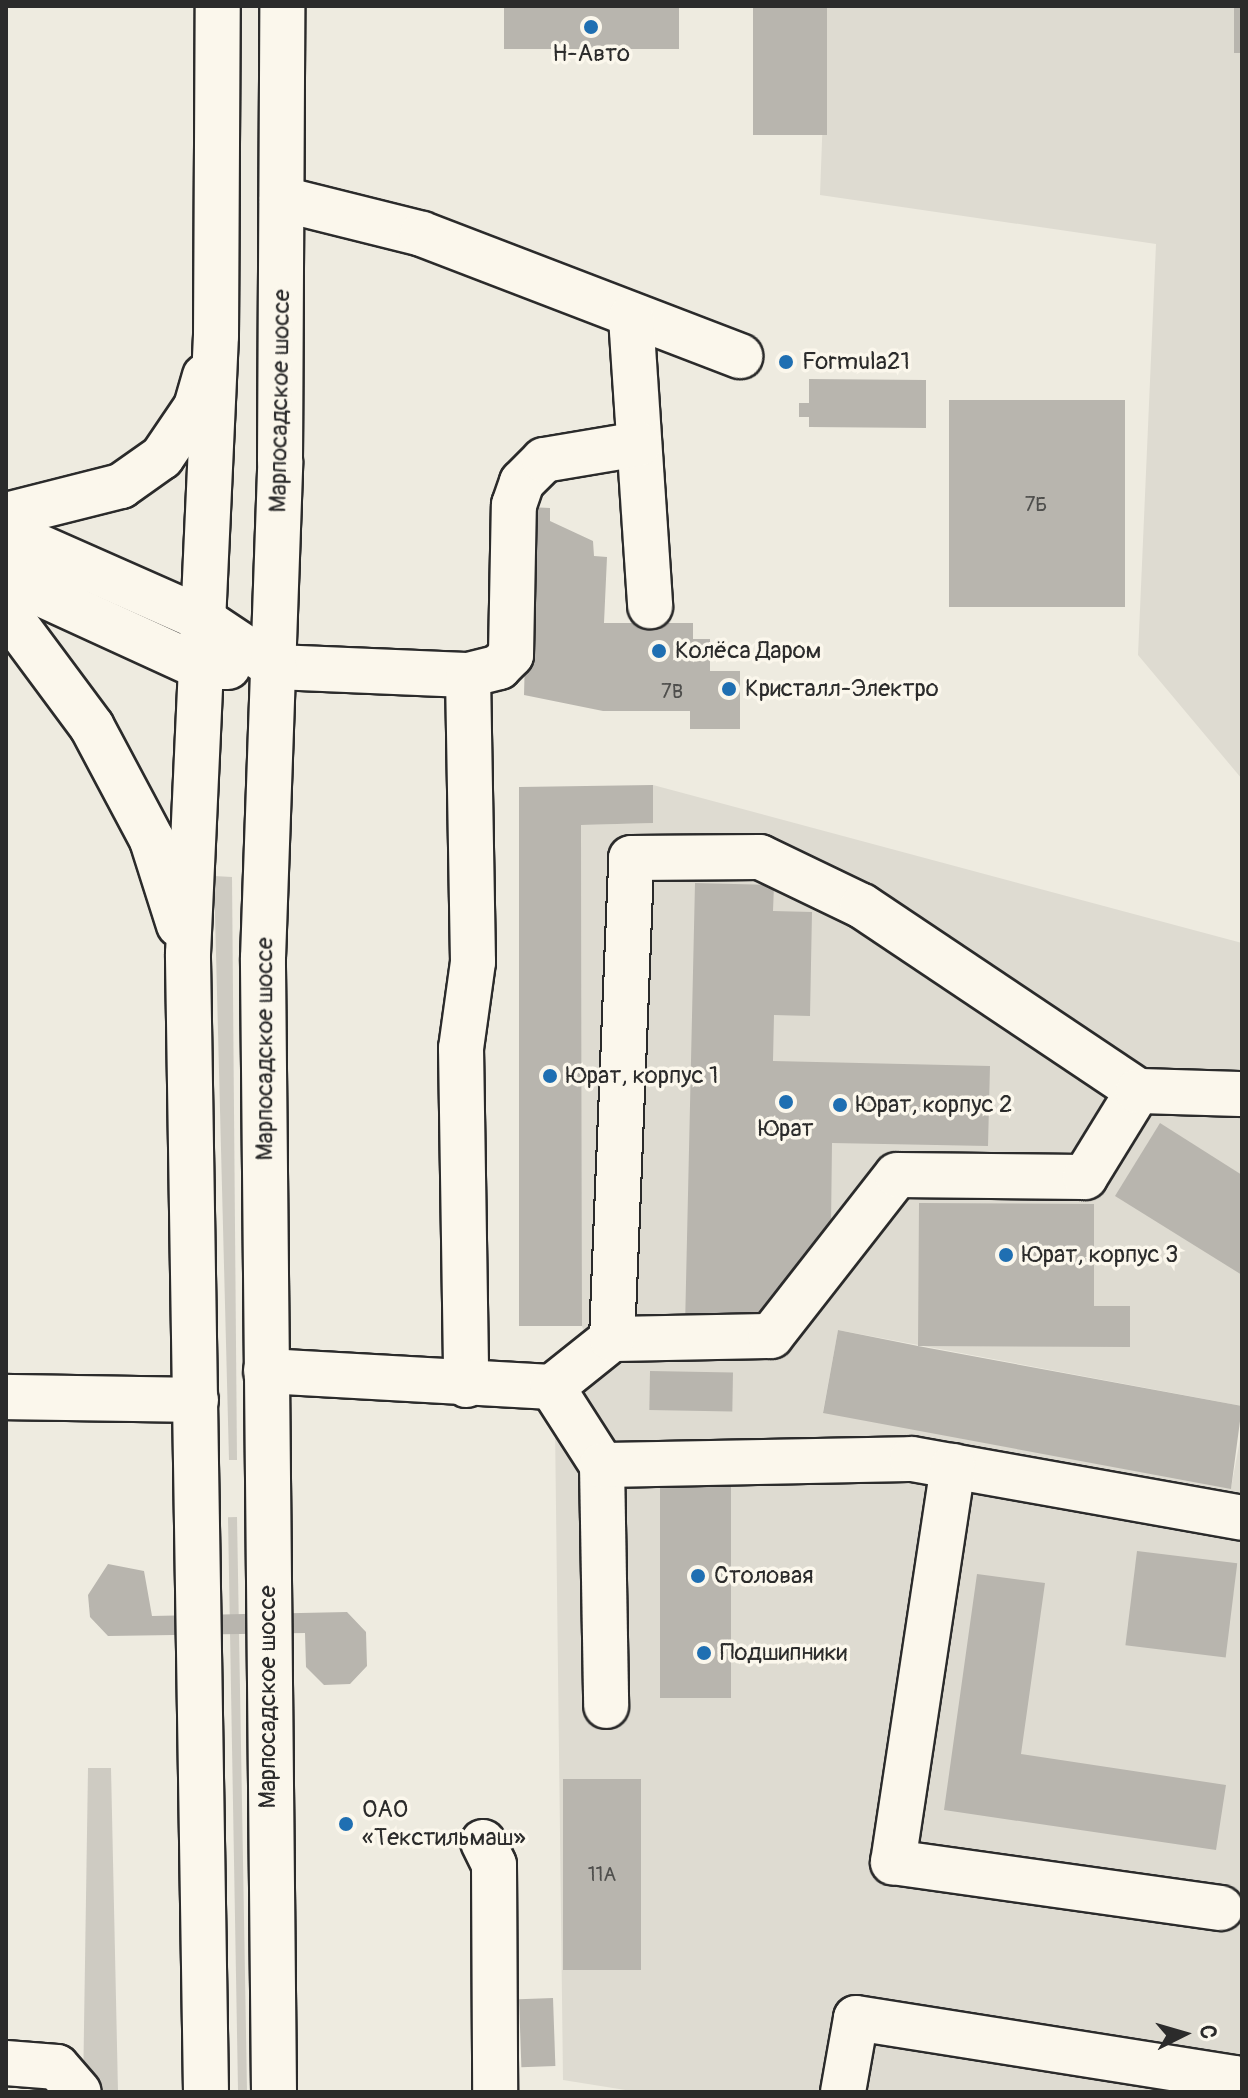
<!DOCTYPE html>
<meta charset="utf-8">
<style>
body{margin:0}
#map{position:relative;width:1248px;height:2098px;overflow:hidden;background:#eeebe0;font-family:Pangolin,sans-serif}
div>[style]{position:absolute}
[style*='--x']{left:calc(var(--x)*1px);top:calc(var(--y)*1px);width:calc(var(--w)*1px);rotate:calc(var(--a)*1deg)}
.built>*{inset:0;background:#dedbd1}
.green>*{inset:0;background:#cecbc2;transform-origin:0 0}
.building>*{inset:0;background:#b8b5ae;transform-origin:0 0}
.roads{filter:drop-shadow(2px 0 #2b2b2b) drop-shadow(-2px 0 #2b2b2b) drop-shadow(0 2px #2b2b2b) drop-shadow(0 -2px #2b2b2b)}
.minor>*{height:44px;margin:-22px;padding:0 22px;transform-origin:22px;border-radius:22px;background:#fbf7ec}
.major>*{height:44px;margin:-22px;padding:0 22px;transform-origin:22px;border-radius:22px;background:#fbf7ec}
.dots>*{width:22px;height:22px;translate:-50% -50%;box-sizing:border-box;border:4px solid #fbf7ec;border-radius:50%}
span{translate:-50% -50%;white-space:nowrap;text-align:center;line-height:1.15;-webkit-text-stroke:7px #fbf7ec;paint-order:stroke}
.number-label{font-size:20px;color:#4e4e4c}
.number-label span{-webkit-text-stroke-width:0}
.poi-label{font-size:24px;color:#2b2b2b}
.left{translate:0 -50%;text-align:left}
.street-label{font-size:24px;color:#2b2b2b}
.frame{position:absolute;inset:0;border:8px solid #2b2b2b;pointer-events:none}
.north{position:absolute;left:1144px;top:1994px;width:80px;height:80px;-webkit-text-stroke:6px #fbf7ec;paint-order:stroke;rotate:85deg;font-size:22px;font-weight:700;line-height:32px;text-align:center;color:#2b2b2b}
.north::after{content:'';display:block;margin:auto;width:28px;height:36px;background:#2b2b2b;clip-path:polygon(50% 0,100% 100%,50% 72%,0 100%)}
</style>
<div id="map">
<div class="built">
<i style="clip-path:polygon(827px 6px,1242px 6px,1242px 779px,1138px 655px,1156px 244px,820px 195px)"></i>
<i style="clip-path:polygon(653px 785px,1242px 943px,1242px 1406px,838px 1330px,823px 1412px,1231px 1488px,1242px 1429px,1242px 2092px,638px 2092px,563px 2080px,555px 1426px,597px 1370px,582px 1326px,581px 825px,652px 823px)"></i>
</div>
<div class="green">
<i style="clip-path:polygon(214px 876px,232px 877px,237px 1460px,229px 1460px)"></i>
<i style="left:237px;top:1517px;width:575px;height:9px;rotate:89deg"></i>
<i style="clip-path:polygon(88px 1768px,111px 1768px,118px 2092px,83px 2092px)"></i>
</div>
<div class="building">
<i style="left:504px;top:6px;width:175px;height:43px"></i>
<i style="left:753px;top:6px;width:74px;height:129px"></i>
<i style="left:1234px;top:6px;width:8px;height:47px"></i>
<i style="clip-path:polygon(809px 379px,926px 380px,926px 428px,809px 427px,809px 417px,799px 417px,799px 403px,809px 403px)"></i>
<i style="left:949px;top:400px;width:176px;height:207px"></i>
<i style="clip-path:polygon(529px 507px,550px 508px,550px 521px,593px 541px,594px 556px,607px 557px,604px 623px,693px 623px,693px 639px,710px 639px,710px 671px,740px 671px,740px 729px,690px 729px,690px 711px,603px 711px,524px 695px)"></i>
<i style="clip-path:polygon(653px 785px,653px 823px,581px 825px,582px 1326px,519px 1326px,519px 787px)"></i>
<i style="clip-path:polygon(695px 883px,774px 885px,773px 911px,812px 912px,810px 1016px,774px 1015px,773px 1061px,990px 1066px,988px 1146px,832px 1143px,831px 1226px,760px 1328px,685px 1327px)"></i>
<i style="clip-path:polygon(1160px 1123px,1242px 1175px,1242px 1275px,1115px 1196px)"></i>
<i style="clip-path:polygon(919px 1203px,1094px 1204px,1094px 1306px,1130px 1306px,1130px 1347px,918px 1346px,1242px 1406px,1231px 1489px,823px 1413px,838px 1330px,918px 1346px)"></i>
<i style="left:650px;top:1371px;width:83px;height:39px;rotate:1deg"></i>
<i style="left:660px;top:1470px;width:71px;height:228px"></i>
<i style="left:1137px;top:1551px;width:101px;height:95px;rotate:7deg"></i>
<i style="clip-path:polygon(108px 1564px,144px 1571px,152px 1616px,347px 1612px,366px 1632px,367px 1666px,350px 1684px,324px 1685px,306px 1667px,305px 1633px,108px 1636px,90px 1617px,88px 1595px)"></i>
<i style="clip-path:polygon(977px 1574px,1045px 1583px,1021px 1754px,1226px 1785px,1216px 1850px,944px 1810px)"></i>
<i style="left:563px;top:1779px;width:78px;height:191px"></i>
<i style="left:553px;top:1998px;width:68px;height:34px;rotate:88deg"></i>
</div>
<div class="roads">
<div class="minor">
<i style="--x:282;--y:199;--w:144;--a:14"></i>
<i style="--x:422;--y:234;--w:341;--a:21"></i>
<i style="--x:631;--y:317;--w:290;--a:86.2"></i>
<i style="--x:274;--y:667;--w:194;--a:2.4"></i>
<i style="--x:468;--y:675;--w:287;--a:89"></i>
<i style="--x:473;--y:962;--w:87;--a:97.9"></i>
<i style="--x:461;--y:1048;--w:337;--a:89.1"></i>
<i style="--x:468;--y:675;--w:32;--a:-14"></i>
<i style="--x:499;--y:667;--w:17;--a:-45"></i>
<i style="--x:511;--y:655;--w:150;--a:-88.9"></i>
<i style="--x:514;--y:505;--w:24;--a:-71"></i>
<i style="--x:522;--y:482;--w:31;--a:-45"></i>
<i style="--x:544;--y:460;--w:96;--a:-9.6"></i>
<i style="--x:612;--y:1339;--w:159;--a:-1.1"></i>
<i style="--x:771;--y:1336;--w:204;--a:-52"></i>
<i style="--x:897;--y:1175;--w:188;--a:0.6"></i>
<i style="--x:1085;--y:1177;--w:101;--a:-58.4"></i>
<i style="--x:266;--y:1371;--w:286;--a:3.2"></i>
<i style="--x:552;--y:1387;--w:93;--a:57.3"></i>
<i style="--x:602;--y:1465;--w:241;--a:89"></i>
<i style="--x:552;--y:1387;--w:77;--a:-38.7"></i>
<i style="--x:612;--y:1339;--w:481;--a:-87.7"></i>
<i style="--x:631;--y:858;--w:129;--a:-0.4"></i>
<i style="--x:760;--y:857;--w:113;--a:25.7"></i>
<i style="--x:862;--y:906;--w:332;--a:33.8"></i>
<i style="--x:1138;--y:1091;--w:104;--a:1.7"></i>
<i style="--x:6;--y:1397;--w:190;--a:0.9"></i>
<i style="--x:602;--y:1465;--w:310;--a:-1.1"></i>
<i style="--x:912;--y:1459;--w:335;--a:10.1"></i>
<i style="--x:953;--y:1466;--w:401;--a:98.6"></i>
<i style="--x:893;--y:1862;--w:331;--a:8"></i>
<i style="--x:483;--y:1842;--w:25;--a:64"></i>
<i style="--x:494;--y:1865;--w:227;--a:89.7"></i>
<i style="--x:6;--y:2063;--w:51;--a:4.5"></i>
<i style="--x:57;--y:2067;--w:33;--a:49"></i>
<i style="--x:843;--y:2092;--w:75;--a:-80"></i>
<i style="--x:856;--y:2018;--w:383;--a:9"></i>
<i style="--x:1234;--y:2078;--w:14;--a:102"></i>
</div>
<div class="major">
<i style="--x:6;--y:515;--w:119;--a:-14.2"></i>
<i style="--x:121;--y:486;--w:50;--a:-35.3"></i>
<i style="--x:162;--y:457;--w:60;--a:-55.8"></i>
<i style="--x:196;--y:407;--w:32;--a:-74"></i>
<i style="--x:6;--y:532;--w:214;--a:23.9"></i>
<i style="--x:202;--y:619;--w:87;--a:33.7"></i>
<i style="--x:6;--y:578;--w:213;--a:24.6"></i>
<i style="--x:200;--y:667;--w:28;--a:0"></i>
<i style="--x:6;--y:611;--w:144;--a:53.4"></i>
<i style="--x:92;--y:727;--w:128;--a:62"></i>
<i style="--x:152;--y:840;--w:89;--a:72.4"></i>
<i style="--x:206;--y:2092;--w:1138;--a:-90.91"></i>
<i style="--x:188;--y:954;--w:619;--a:-87.41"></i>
<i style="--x:216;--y:336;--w:330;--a:-89.7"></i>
<i style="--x:274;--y:2092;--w:1134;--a:-90.56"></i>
<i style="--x:263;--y:958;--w:497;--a:-88"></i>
<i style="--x:280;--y:461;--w:455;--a:-89.7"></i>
</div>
</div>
<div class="dots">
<i style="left:591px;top:27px;background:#1f6fb2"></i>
<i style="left:786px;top:362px;background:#1f6fb2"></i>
<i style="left:659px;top:651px;background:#1f6fb2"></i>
<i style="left:729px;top:689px;background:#1f6fb2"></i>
<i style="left:550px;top:1076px;background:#1f6fb2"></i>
<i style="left:786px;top:1102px;background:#1f6fb2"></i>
<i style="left:840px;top:1105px;background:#1f6fb2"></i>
<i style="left:1006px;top:1255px;background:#1f6fb2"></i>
<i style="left:698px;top:1576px;background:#1f6fb2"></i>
<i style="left:704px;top:1653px;background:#1f6fb2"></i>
<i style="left:346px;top:1824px;background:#1f6fb2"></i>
</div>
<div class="number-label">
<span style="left:1036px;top:504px">7Б</span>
<span style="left:672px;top:691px">7В</span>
<span style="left:602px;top:1874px">11А</span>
</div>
<div class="poi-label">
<span style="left:591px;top:54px">Н-Авто</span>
<span class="left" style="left:802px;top:362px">Formula21</span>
<span class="left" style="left:675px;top:651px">Колёса Даром</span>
<span class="left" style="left:745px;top:689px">Кристалл-Электро</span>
<span class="left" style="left:566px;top:1076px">Юрат, корпус 1</span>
<span class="left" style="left:856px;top:1105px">Юрат, корпус 2</span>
<span style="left:786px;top:1129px">Юрат</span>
<span class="left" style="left:1022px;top:1255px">Юрат, корпус 3</span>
<span class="left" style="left:714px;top:1576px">Столовая</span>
<span class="left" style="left:720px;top:1653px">Подшипники</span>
<span class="left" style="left:362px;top:1824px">ОАО<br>«Текстильмаш»</span>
</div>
<div class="street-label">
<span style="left:280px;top:401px;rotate:-89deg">Марпосадское шоссе</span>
<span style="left:265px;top:1049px;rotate:-90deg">Марпосадское шоссе</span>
<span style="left:268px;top:1697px;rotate:-90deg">Марпосадское шоссе</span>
</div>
<div class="frame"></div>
<div class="north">С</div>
</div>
